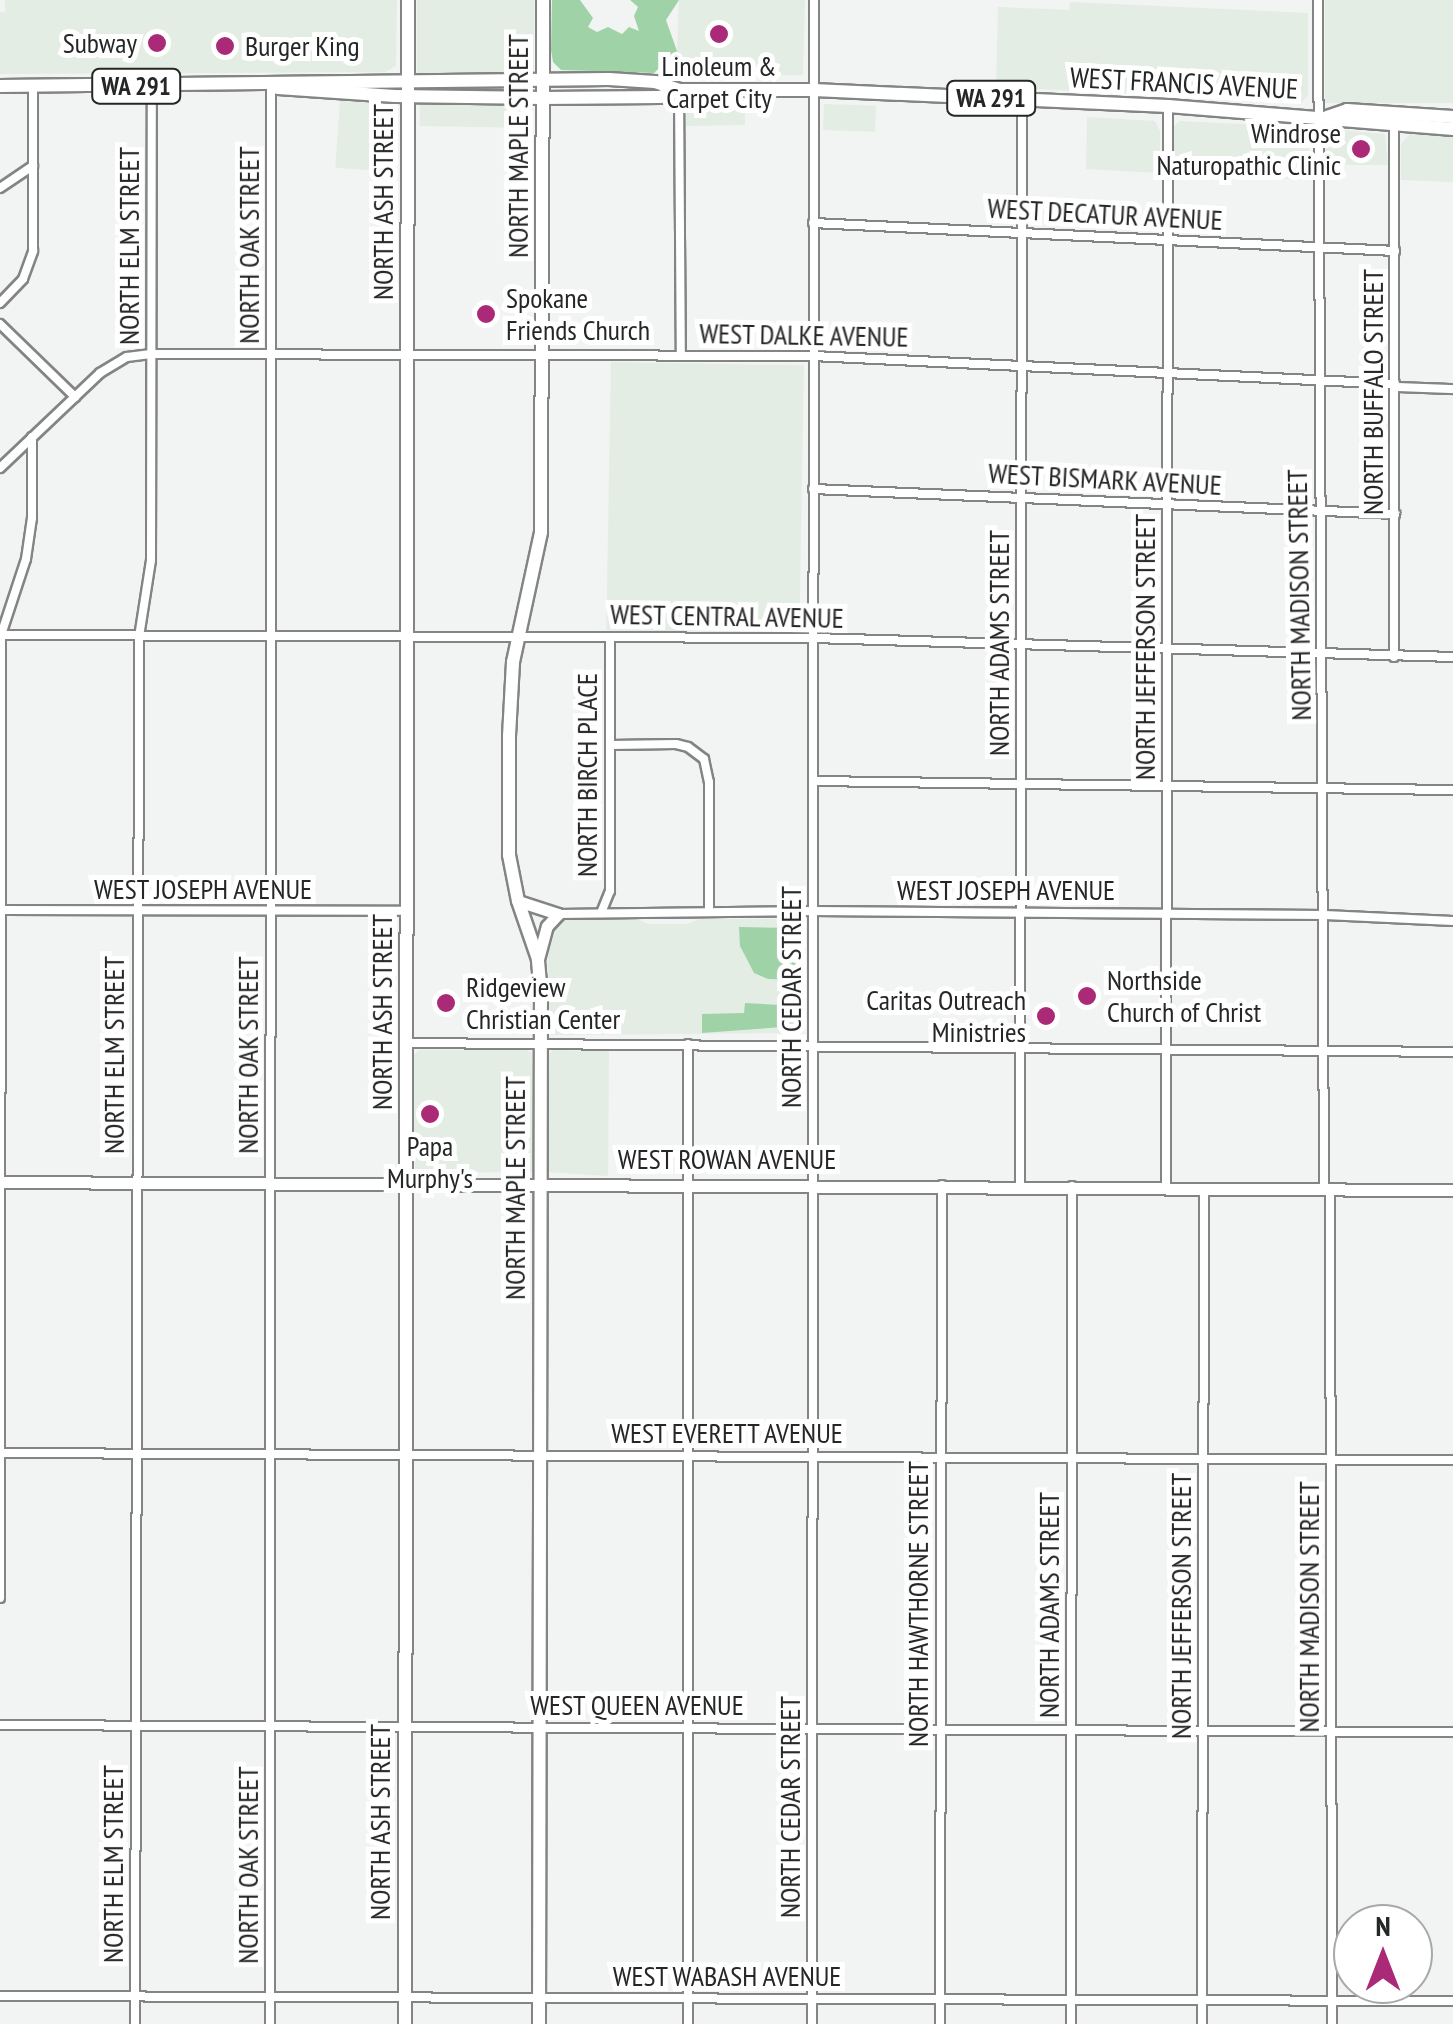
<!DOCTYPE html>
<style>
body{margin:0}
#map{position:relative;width:1453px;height:2024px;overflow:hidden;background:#f1f4f2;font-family:"PT Sans Narrow",sans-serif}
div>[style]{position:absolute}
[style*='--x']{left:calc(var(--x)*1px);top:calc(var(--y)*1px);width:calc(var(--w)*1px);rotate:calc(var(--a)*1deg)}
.built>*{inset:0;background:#e3ede4;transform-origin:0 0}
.green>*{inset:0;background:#9fd3a7}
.roads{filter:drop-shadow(2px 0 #828583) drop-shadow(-2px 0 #828583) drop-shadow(0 2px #828583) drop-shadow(0 -2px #828583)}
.street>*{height:8px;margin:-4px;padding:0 4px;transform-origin:4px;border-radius:4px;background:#fff}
.secondary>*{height:11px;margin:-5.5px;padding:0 5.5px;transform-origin:5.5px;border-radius:5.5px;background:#fff}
.primary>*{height:12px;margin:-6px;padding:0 6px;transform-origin:6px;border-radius:6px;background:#fff}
.dots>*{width:28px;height:28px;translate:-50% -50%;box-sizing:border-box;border:5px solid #fff;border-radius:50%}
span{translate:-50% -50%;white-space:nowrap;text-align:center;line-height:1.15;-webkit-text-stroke:10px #fff;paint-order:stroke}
.shield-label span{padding:2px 8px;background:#fff;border:2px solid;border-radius:8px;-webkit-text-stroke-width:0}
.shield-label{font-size:25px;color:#252626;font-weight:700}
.poi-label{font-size:28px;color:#252626}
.right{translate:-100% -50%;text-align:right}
.left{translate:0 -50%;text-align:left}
.street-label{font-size:28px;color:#252626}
.north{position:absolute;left:1333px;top:1904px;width:100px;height:100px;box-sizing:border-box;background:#fff;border:2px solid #a8a8a8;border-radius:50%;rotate:0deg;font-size:28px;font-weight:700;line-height:40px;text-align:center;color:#252626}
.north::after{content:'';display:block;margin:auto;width:35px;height:45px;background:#ab2a77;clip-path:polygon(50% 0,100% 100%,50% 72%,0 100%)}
</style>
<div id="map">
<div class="built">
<i style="clip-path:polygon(5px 0,397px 0,396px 66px,385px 72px,0 74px,0 12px,5px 12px)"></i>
<i style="left:417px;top:0;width:117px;height:73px"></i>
<i style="clip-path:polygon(679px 0,805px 0,803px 75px,656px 76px,677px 51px)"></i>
<i style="left:1325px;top:0;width:128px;height:103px"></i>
<i style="clip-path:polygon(1070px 2px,1308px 13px,1308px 95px,1302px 102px,996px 87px,998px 7px,1069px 10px)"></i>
<i style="left:340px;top:101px;width:55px;height:67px;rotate:4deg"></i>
<i style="left:420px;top:102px;width:110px;height:24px;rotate:1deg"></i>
<i style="clip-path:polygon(693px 103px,745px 103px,745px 125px,685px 126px,685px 109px)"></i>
<i style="left:824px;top:104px;width:52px;height:26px;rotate:2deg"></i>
<i style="clip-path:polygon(1087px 117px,1155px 121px,1160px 131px,1160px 173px,1086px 169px)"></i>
<i style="clip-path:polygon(1180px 121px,1304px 127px,1309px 134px,1310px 180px,1172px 173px,1172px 128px)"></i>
<i style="clip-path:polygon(1331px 129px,1385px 134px,1388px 165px,1324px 165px,1324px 136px)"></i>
<i style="clip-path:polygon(1410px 134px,1453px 137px,1453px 182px,1401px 180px,1401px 144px)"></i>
<i style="left:611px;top:362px;width:193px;height:268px;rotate:1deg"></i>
<i style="clip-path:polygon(556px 919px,637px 919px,648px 924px,687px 924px,700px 919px,802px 919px,804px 1033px,550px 1035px,547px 932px)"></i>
<i style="clip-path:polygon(419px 1050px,527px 1050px,532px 1053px,533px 1172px,415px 1173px,413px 1056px)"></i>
<i style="clip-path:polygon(554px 1050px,609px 1051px,608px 1176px,548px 1172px,547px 1054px)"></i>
</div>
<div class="green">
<i style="clip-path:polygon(552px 0,580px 0,593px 18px,588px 27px,597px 32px,608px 27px,622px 34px,629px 27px,639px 31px,634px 16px,638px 7px,630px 0,679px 0,666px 20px,677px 51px,654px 73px,561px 70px,553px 62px,551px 50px)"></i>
<i style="clip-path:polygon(739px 927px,792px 928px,796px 933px,797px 980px,768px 979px,754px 973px,740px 946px)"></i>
<i style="clip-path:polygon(745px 1003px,796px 1006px,796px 1026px,702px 1033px,702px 1014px,744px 1013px)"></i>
</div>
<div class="roads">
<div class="street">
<i style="--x:1318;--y:0;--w:1189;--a:89.71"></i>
<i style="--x:679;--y:90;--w:264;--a:89.6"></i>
<i style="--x:0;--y:188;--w:40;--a:-34"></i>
<i style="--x:813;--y:223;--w:583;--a:2.75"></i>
<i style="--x:0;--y:303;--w:33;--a:-46"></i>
<i style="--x:23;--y:279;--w:30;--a:-70"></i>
<i style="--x:33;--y:251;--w:165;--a:-90"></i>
<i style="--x:0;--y:324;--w:105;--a:44.2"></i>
<i style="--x:1395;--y:387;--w:58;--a:2"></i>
<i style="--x:0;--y:468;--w:138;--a:-43.5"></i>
<i style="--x:100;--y:373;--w:31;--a:-31"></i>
<i style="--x:127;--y:357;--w:24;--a:-7"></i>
<i style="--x:151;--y:354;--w:662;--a:0.17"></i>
<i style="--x:813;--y:356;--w:583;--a:2.75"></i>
<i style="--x:813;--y:489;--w:583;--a:2.46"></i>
<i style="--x:0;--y:635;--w:813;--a:0.21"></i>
<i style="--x:813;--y:638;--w:640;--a:1.7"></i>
<i style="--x:1394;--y:657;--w:531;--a:-90"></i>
<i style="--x:611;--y:745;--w:65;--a:-0.9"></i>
<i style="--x:676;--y:744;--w:12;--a:14"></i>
<i style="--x:688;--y:747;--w:20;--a:37"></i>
<i style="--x:704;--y:759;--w:24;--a:78"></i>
<i style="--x:709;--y:782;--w:129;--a:90"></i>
<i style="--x:813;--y:781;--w:640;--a:0.81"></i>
<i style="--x:0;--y:910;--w:407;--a:0.1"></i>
<i style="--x:601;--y:913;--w:24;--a:-68"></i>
<i style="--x:610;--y:891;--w:254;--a:-90"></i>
<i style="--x:558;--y:914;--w:255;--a:-0.7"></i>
<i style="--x:813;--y:911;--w:512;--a:0.45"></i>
<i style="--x:1325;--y:915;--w:128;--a:2.7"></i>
<i style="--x:406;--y:1043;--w:1047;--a:0.49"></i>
<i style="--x:1020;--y:1186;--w:1086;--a:-89.89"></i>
<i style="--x:1166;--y:1187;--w:1080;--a:-89.89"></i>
<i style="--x:1330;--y:1189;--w:835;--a:89.86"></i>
<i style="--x:0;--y:1453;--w:1453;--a:0.28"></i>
<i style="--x:0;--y:1598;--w:963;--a:-89.94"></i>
<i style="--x:1;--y:635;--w:80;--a:-71.8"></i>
<i style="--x:26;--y:559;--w:41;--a:-81.7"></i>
<i style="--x:32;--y:518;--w:81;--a:-90"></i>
<i style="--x:0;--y:1725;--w:1453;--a:0.28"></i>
<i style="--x:0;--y:1996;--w:1453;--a:0.2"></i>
<i style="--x:135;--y:2024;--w:1387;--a:-89.83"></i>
<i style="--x:139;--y:637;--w:78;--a:-81.1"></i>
<i style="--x:151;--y:560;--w:474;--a:-89.9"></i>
<i style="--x:270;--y:2024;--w:1938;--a:-89.97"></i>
<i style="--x:688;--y:2024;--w:980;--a:-90"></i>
<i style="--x:812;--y:2024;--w:2024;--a:-89.94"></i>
<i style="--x:940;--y:2024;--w:839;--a:-89.86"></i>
<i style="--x:1071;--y:2024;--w:838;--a:-89.93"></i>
<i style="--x:1202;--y:2024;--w:835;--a:-89.86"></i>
</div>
<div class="secondary">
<i style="--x:518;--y:901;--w:42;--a:18"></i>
<i style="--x:538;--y:959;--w:34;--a:-75"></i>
<i style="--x:547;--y:926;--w:16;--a:-47"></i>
<i style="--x:0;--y:1182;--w:1453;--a:0.32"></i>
</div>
<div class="primary">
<i style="--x:0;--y:86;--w:609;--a:-0.66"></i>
<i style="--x:609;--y:79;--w:46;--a:3.7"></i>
<i style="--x:655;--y:82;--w:25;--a:18"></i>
<i style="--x:679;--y:90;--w:135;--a:0"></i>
<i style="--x:814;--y:90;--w:354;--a:2.6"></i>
<i style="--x:1168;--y:106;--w:286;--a:4.6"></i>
<i style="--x:278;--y:88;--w:117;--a:3.9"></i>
<i style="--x:395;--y:96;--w:148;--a:0.8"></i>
<i style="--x:543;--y:98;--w:117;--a:-0.5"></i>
<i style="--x:660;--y:97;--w:20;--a:-20"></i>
<i style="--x:1327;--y:117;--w:21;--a:-19"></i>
<i style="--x:1347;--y:110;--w:106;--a:3.8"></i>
<i style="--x:405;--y:2024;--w:2024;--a:-89.92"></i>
<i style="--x:539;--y:2024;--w:1029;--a:-89.89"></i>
<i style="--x:541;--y:995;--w:36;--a:-95"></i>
<i style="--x:538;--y:959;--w:61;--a:-109"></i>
<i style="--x:518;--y:901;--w:47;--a:-101.1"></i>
<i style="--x:509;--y:855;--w:119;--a:-90"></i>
<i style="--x:509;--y:736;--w:74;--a:-86.9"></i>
<i style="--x:513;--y:662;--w:133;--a:-77.8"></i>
<i style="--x:541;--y:532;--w:532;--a:-89.78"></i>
</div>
</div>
<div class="dots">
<i style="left:719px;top:34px;background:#ab2a77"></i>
<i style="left:157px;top:43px;background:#ab2a77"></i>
<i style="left:225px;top:46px;background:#ab2a77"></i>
<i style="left:1361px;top:149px;background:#ab2a77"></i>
<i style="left:486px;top:314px;background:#ab2a77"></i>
<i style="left:1087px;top:996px;background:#ab2a77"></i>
<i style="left:446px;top:1003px;background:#ab2a77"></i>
<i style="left:1046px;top:1016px;background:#ab2a77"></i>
<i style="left:430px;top:1114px;background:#ab2a77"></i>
</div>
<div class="shield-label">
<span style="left:136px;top:86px">WA 291</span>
<span style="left:991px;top:98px">WA 291</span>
</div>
<div class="poi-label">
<span class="right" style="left:137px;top:43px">Subway</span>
<span class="left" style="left:245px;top:46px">Burger King</span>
<span style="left:719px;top:82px">Linoleum &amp;<br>Carpet City</span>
<span class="right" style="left:1341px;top:149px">Windrose<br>Naturopathic Clinic</span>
<span class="left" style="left:506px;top:314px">Spokane<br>Friends Church</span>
<span class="left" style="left:1107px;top:996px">Northside<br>Church of Christ</span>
<span class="left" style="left:466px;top:1003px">Ridgeview<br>Christian Center</span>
<span class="right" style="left:1026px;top:1016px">Caritas Outreach<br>Ministries</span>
<span style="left:430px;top:1162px">Papa<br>Murphy's</span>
</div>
<div class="street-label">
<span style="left:1184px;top:83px;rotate:3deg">WEST FRANCIS AVENUE</span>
<span style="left:518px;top:146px;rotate:-90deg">NORTH MAPLE STREET</span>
<span style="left:383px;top:202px;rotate:-90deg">NORTH ASH STREET</span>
<span style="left:1105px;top:214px;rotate:3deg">WEST DECATUR AVENUE</span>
<span style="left:249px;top:245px;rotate:-90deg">NORTH OAK STREET</span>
<span style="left:129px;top:246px;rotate:-90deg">NORTH ELM STREET</span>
<span style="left:804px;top:335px;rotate:1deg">WEST DALKE AVENUE</span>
<span style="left:1373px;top:392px;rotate:-90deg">NORTH BUFFALO STREET</span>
<span style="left:1105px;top:479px;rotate:3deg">WEST BISMARK AVENUE</span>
<span style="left:1299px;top:595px;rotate:-91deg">NORTH MADISON STREET</span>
<span style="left:727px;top:616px;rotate:1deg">WEST CENTRAL AVENUE</span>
<span style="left:999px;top:643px;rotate:-90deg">NORTH ADAMS STREET</span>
<span style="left:1145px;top:647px;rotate:-90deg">NORTH JEFFERSON STREET</span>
<span style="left:587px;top:775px;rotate:-90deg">NORTH BIRCH PLACE</span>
<span style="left:203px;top:889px">WEST JOSEPH AVENUE</span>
<span style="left:1006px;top:890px">WEST JOSEPH AVENUE</span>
<span style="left:791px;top:997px;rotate:-90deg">NORTH CEDAR STREET</span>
<span style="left:382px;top:1012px;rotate:-90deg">NORTH ASH STREET</span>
<span style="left:114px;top:1055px;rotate:-90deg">NORTH ELM STREET</span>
<span style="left:248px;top:1055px;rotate:-90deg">NORTH OAK STREET</span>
<span style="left:727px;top:1159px">WEST ROWAN AVENUE</span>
<span style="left:515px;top:1188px;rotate:-90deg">NORTH MAPLE STREET</span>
<span style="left:727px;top:1433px">WEST EVERETT AVENUE</span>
<span style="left:918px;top:1604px;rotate:-90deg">NORTH HAWTHORNE STREET</span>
<span style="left:1049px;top:1605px;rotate:-90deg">NORTH ADAMS STREET</span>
<span style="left:1181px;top:1606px;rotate:-90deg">NORTH JEFFERSON STREET</span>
<span style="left:1309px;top:1607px;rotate:-90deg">NORTH MADISON STREET</span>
<span style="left:637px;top:1705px">WEST QUEEN AVENUE</span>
<span style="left:790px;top:1807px;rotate:-90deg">NORTH CEDAR STREET</span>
<span style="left:380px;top:1822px;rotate:-90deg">NORTH ASH STREET</span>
<span style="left:113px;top:1864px;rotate:-90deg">NORTH ELM STREET</span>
<span style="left:248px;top:1865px;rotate:-90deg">NORTH OAK STREET</span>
<span style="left:727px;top:1976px">WEST WABASH AVENUE</span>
</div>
<div class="north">N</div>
</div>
